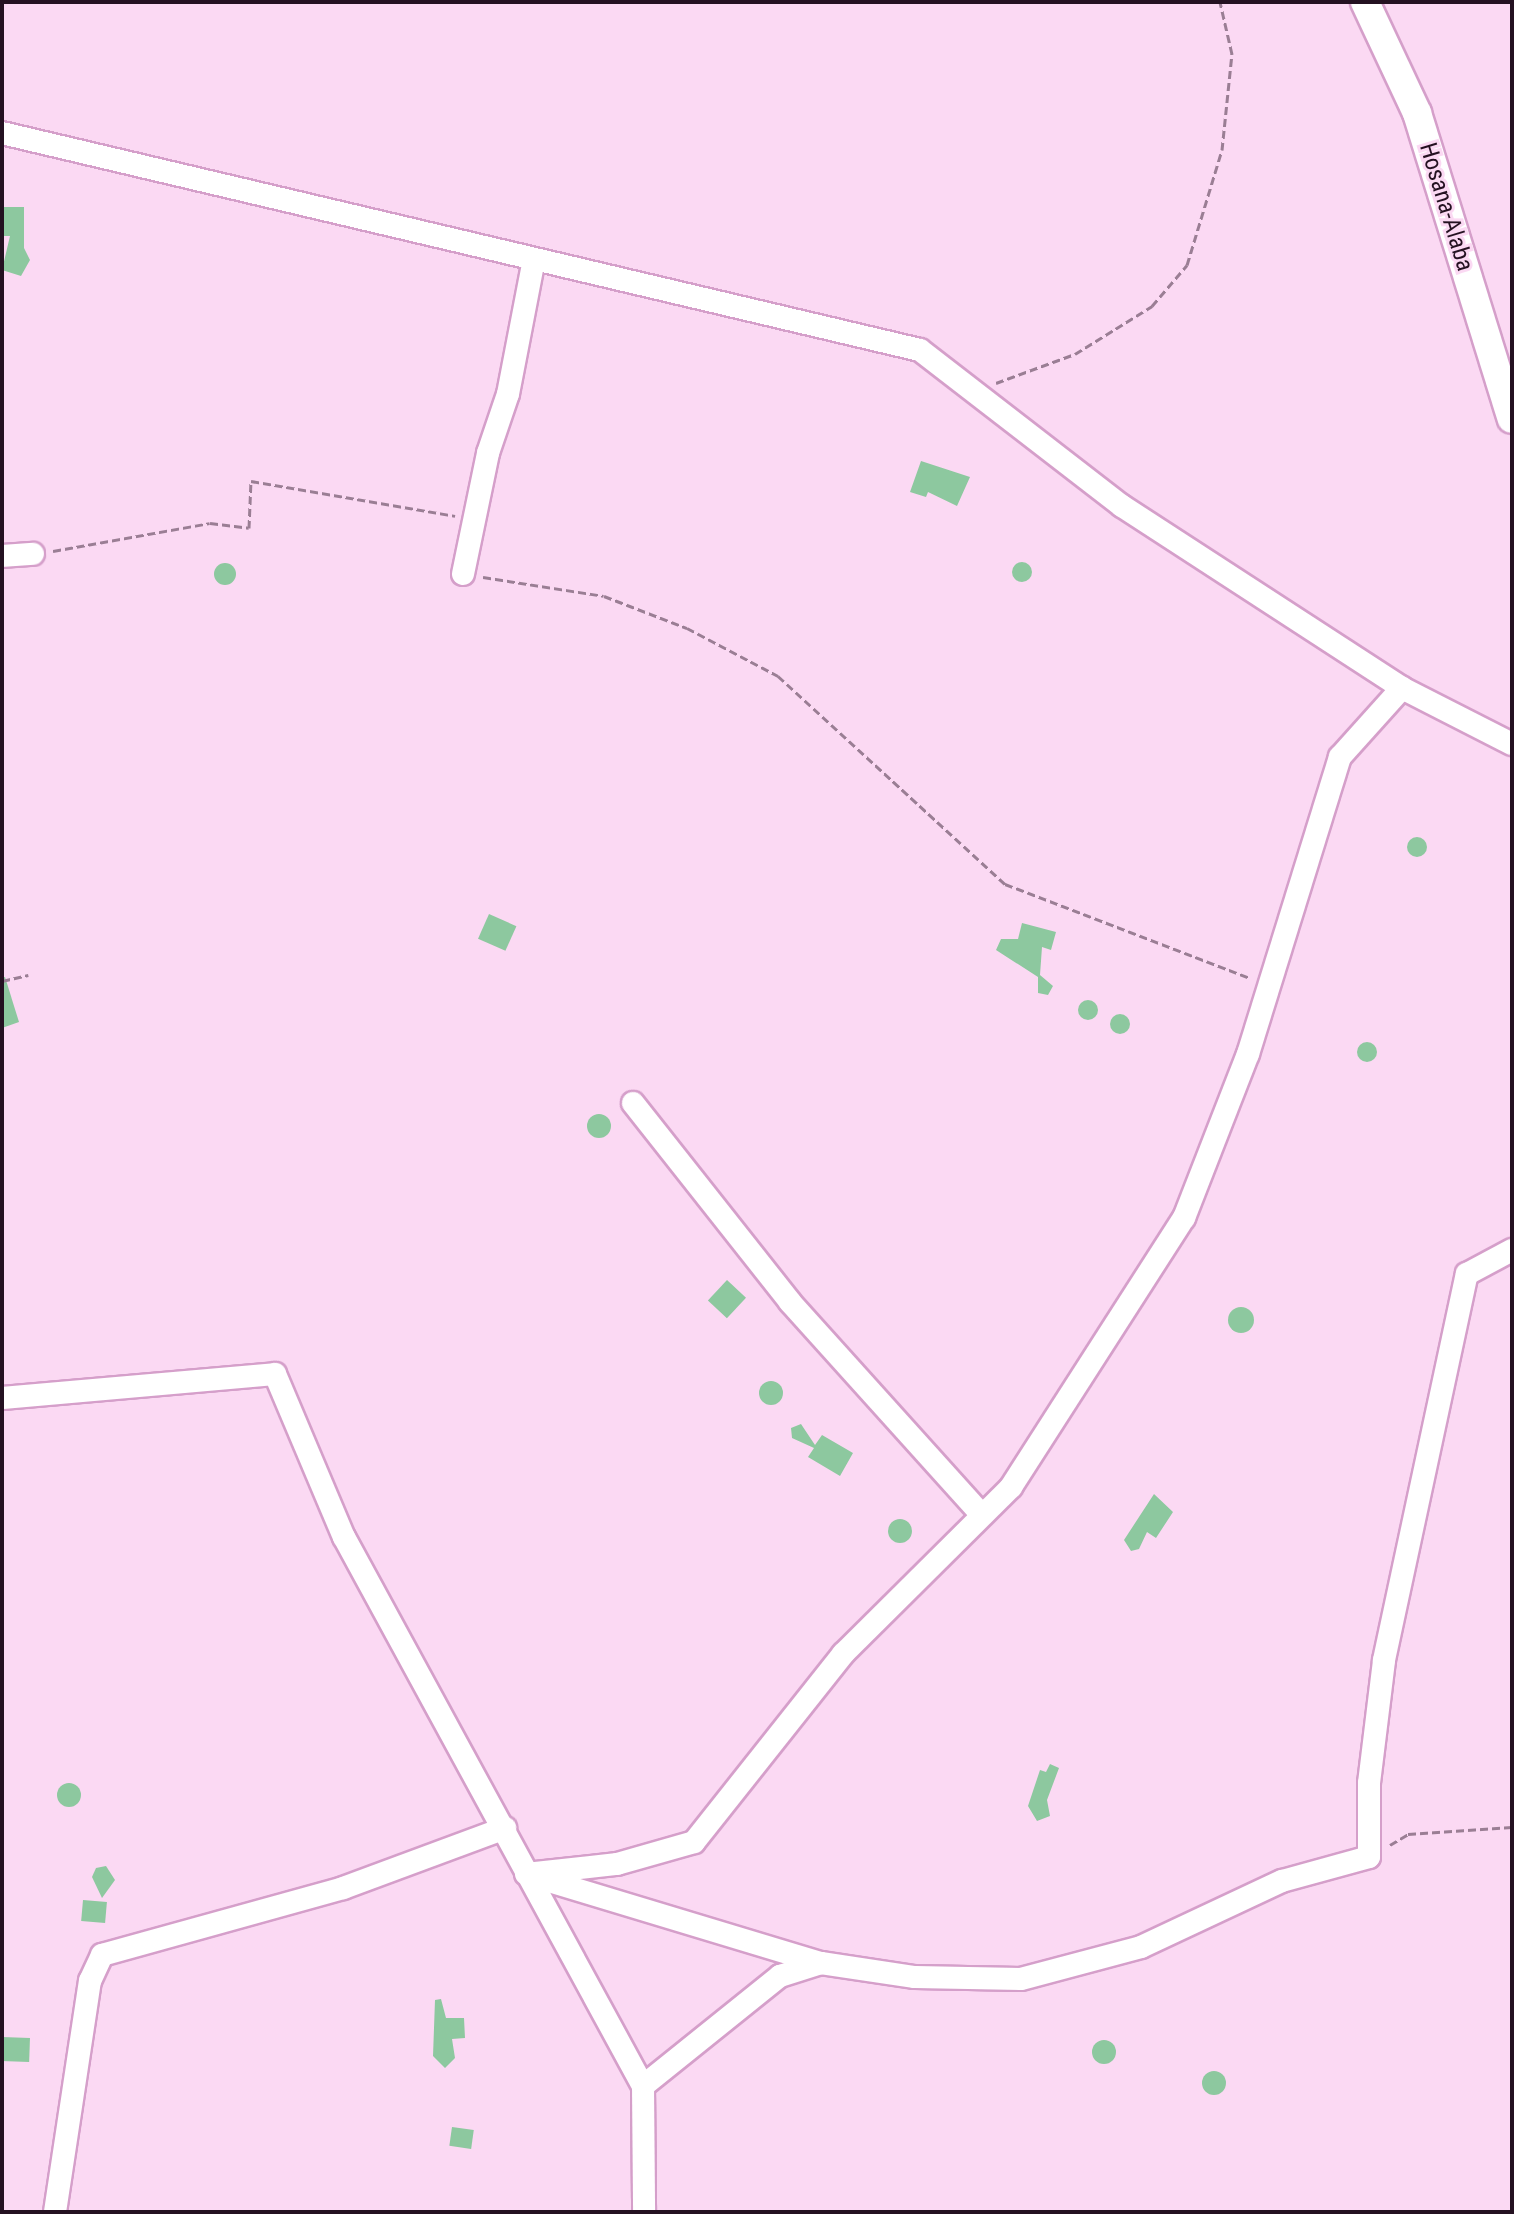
<!DOCTYPE html>
<style>
body{margin:0}
#map{position:relative;width:1514px;height:2214px;overflow:hidden;background:#fbd9f3;font-family:"Roboto Condensed",sans-serif}
div>[style]{position:absolute}
[style*='--x']{left:calc(var(--x)*1px);top:calc(var(--y)*1px);width:calc(var(--w)*1px);rotate:calc(var(--a)*1deg)}
.building>*{inset:0;background:#8dc89f;transform-origin:0 0}
.round{border-radius:50%}
.path>*{height:3px;margin-top:-1.5px;transform-origin:0;background:repeating-linear-gradient(90deg,#9a7e94 0 8px,transparent 0 12px)}
.roads{filter:drop-shadow(2px 0 #d59fca) drop-shadow(-2px 0 #d59fca) drop-shadow(0 2px #d59fca) drop-shadow(0 -2px #d59fca)}
.minor>*{height:22px;margin:-11px;padding:0 11px;transform-origin:11px;border-radius:11px;background:#fff}
.major>*{height:28px;margin:-14px;padding:0 14px;transform-origin:14px;border-radius:14px;background:#fff}
span{translate:-50% -50%;white-space:nowrap;text-align:center;line-height:1.15;-webkit-text-stroke:6px #fbd9f3;paint-order:stroke}
.street-label{font-size:24px;color:#241121}
.frame{position:absolute;inset:0;border:4px solid #241121;pointer-events:none}
</style>
<div id="map">
<div class="building">
<i style="clip-path:polygon(2px 207px,24px 207px,24px 248px,30px 260px,21px 276px,2px 270px,10px 236px,2px 236px)"></i>
<i style="clip-path:polygon(921px 461px,970px 477px,957px 506px,928px 492px,926px 497px,910px 492px)"></i>
<i class="round" style="left:1012px;top:562px;width:20px;height:20px"></i>
<i class="round" style="left:214px;top:563px;width:22px;height:22px"></i>
<i class="round" style="left:1407px;top:837px;width:20px;height:20px"></i>
<i style="left:489px;top:914px;width:30px;height:27px;rotate:24deg"></i>
<i style="clip-path:polygon(1022px 923px,1056px 932px,1051px 950px,1042px 947px,1040px 975px,1053px 986px,1048px 995px,1038px 993px,1038px 977px,996px 950px,1001px 939px,1018px 939px)"></i>
<i style="clip-path:polygon(5px 977px,19px 1022px,2px 1028px,2px 978px)"></i>
<i class="round" style="left:1078px;top:1000px;width:20px;height:20px"></i>
<i class="round" style="left:1110px;top:1014px;width:20px;height:20px"></i>
<i class="round" style="left:1357px;top:1042px;width:20px;height:20px"></i>
<i class="round" style="left:587px;top:1114px;width:24px;height:24px"></i>
<i style="left:727px;top:1280px;width:26px;height:28px;rotate:43deg"></i>
<i class="round" style="left:1228px;top:1307px;width:26px;height:26px"></i>
<i class="round" style="left:759px;top:1381px;width:24px;height:24px"></i>
<i style="clip-path:polygon(801px 1424px,815px 1445px,822px 1435px,853px 1453px,840px 1476px,808px 1457px,814px 1448px,792px 1438px,791px 1428px)"></i>
<i style="clip-path:polygon(1154px 1494px,1173px 1512px,1156px 1538px,1147px 1532px,1139px 1549px,1131px 1551px,1124px 1540px)"></i>
<i class="round" style="left:888px;top:1519px;width:24px;height:24px"></i>
<i style="clip-path:polygon(1050px 1764px,1059px 1768px,1047px 1800px,1050px 1816px,1037px 1821px,1028px 1806px,1040px 1770px,1046px 1772px)"></i>
<i class="round" style="left:57px;top:1783px;width:24px;height:24px"></i>
<i style="clip-path:polygon(106px 1866px,115px 1880px,102px 1898px,92px 1877px,96px 1868px)"></i>
<i style="left:83px;top:1900px;width:24px;height:21px;rotate:5deg"></i>
<i style="clip-path:polygon(441px 1999px,446px 2018px,464px 2018px,465px 2038px,452px 2039px,455px 2058px,445px 2068px,433px 2056px,435px 2000px)"></i>
<i style="left:2px;top:2037px;width:28px;height:24px;rotate:2deg"></i>
<i class="round" style="left:1092px;top:2040px;width:24px;height:24px"></i>
<i class="round" style="left:1202px;top:2071px;width:24px;height:24px"></i>
<i style="left:452px;top:2127px;width:22px;height:19px;rotate:8deg"></i>
</div>
<div class="path">
<i style="--x:996;--y:383;--w:84;--a:-20.2"></i>
<i style="--x:1075;--y:354;--w:91;--a:-31.9"></i>
<i style="--x:1152;--y:306;--w:54;--a:-49.5"></i>
<i style="--x:1187;--y:265;--w:120;--a:-73.1"></i>
<i style="--x:1222;--y:150;--w:97;--a:-84.1"></i>
<i style="--x:1232;--y:54;--w:53;--a:-103"></i>
<i style="--x:53;--y:551;--w:159;--a:-10.1"></i>
<i style="--x:210;--y:523;--w:39;--a:7"></i>
<i style="--x:249;--y:528;--w:47;--a:-87.6"></i>
<i style="--x:251;--y:481;--w:207;--a:9.7"></i>
<i style="--x:483;--y:577;--w:122;--a:8.9"></i>
<i style="--x:604;--y:596;--w:89;--a:21.1"></i>
<i style="--x:687;--y:628;--w:103;--a:27.8"></i>
<i style="--x:778;--y:676;--w:308;--a:42.5"></i>
<i style="--x:1005;--y:884;--w:262;--a:21"></i>
<i style="--x:2;--y:981;--w:27;--a:-13"></i>
<i style="--x:1390;--y:1845;--w:21;--a:-31"></i>
<i style="--x:1408;--y:1834;--w:104;--a:-3.9"></i>
</div>
<div class="roads">
<div class="minor">
<i style="--x:2;--y:133;--w:943;--a:13.3"></i>
<i style="--x:920;--y:350;--w:255;--a:37.7"></i>
<i style="--x:1122;--y:506;--w:334;--a:33"></i>
<i style="--x:1402;--y:688;--w:123;--a:27"></i>
<i style="--x:2;--y:556;--w:31;--a:-4"></i>
<i style="--x:463;--y:574;--w:124;--a:-78.3"></i>
<i style="--x:488;--y:453;--w:62;--a:-71.3"></i>
<i style="--x:508;--y:394;--w:137;--a:-79.1"></i>
<i style="--x:633;--y:1103;--w:253;--a:51.7"></i>
<i style="--x:790;--y:1302;--w:285;--a:48"></i>
<i style="--x:2;--y:1398;--w:274;--a:-5"></i>
<i style="--x:275;--y:1374;--w:177;--a:67.1"></i>
<i style="--x:344;--y:1537;--w:625;--a:61.43"></i>
<i style="--x:643;--y:2086;--w:126;--a:89.5"></i>
<i style="--x:526;--y:1874;--w:92;--a:-6.3"></i>
<i style="--x:617;--y:1864;--w:80;--a:-15.9"></i>
<i style="--x:694;--y:1842;--w:240;--a:-51.6"></i>
<i style="--x:843;--y:1654;--w:237;--a:-44.8"></i>
<i style="--x:1011;--y:1487;--w:320;--a:-57.3"></i>
<i style="--x:1184;--y:1218;--w:176;--a:-68.7"></i>
<i style="--x:1248;--y:1054;--w:311;--a:-72.8"></i>
<i style="--x:1340;--y:757;--w:93;--a:-48.1"></i>
<i style="--x:539;--y:1878;--w:295;--a:16.8"></i>
<i style="--x:643;--y:2086;--w:176;--a:-38.8"></i>
<i style="--x:780;--y:1976;--w:43;--a:-17.6"></i>
<i style="--x:821;--y:1963;--w:95;--a:8.5"></i>
<i style="--x:915;--y:1977;--w:106;--a:1.1"></i>
<i style="--x:1021;--y:1979;--w:124;--a:-14.9"></i>
<i style="--x:1141;--y:1947;--w:156;--a:-25.1"></i>
<i style="--x:1282;--y:1881;--w:90;--a:-15.4"></i>
<i style="--x:1369;--y:1857;--w:74;--a:-90"></i>
<i style="--x:1369;--y:1783;--w:124;--a:-83"></i>
<i style="--x:1384;--y:1660;--w:395;--a:-77.9"></i>
<i style="--x:1467;--y:1274;--w:51;--a:-28.1"></i>
<i style="--x:55;--y:2212;--w:234;--a:-81.4"></i>
<i style="--x:90;--y:1981;--w:29;--a:-65"></i>
<i style="--x:102;--y:1955;--w:250;--a:-15.5"></i>
<i style="--x:343;--y:1888;--w:173;--a:-20.3"></i>
</div>
<div class="major">
<i style="--x:1365;--y:2;--w:123;--a:64.9"></i>
<i style="--x:1417;--y:113;--w:320;--a:72.8"></i>
</div>
</div>
<div class="street-label">
<span style="left:1446px;top:207px;rotate:73deg">Hosana-Alaba</span>
</div>
<div class="frame"></div>
</div>
